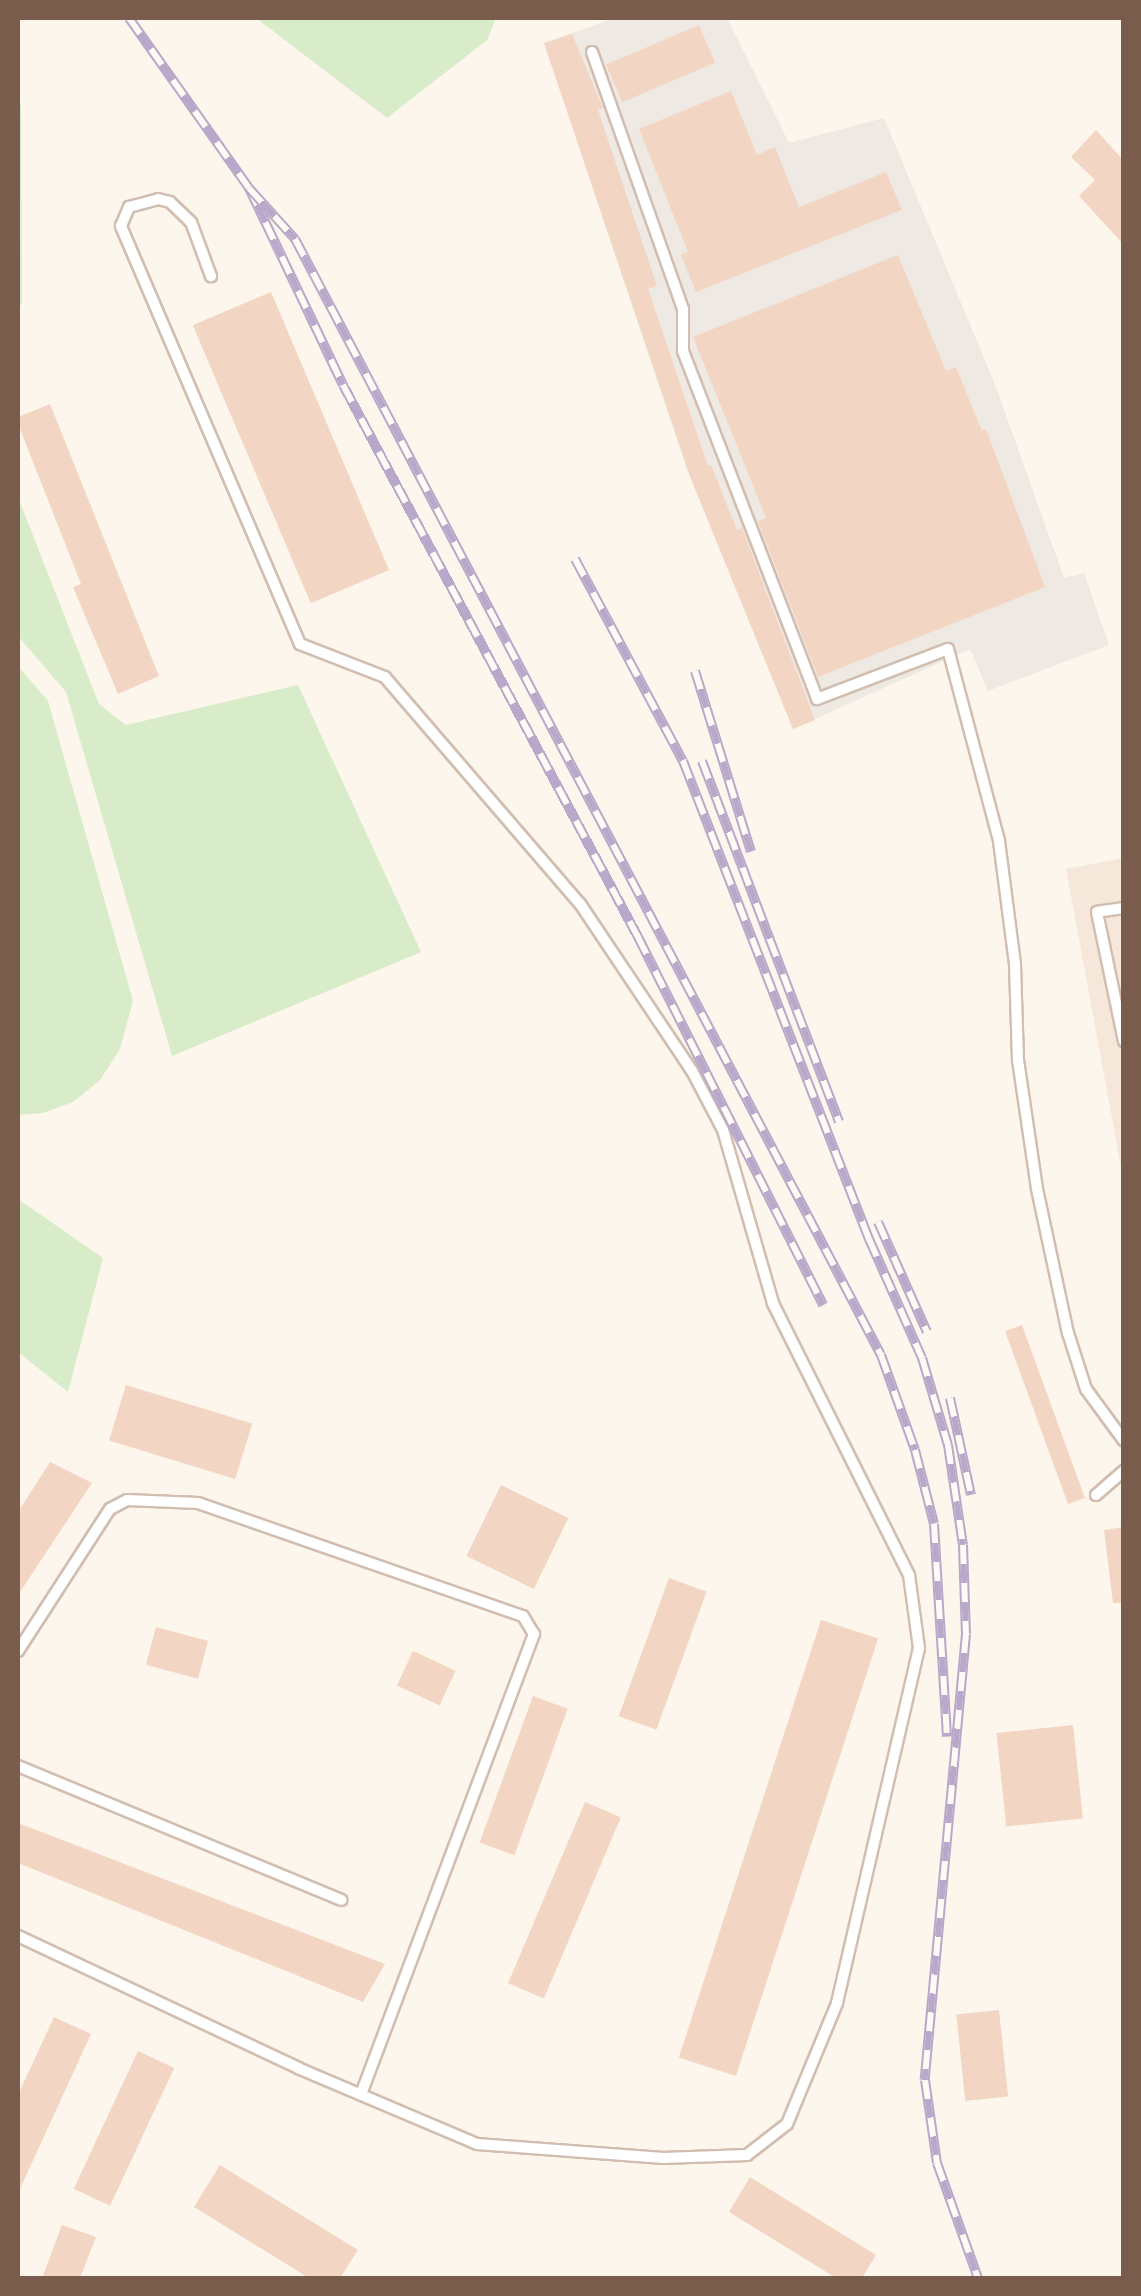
<!DOCTYPE html>
<style>
body{margin:0}
#map{position:relative;width:1141px;height:2296px;overflow:hidden;background:#fdf6ec;font-family:"PT Sans",sans-serif}
div>[style]{position:absolute}
[style*='--x']{left:calc(var(--x)*1px);top:calc(var(--y)*1px);width:calc(var(--w)*1px);rotate:calc(var(--a)*1deg)}
.residential>*{inset:0;background:#f5e8da}
.industrial>*{inset:0;background:#efe9e4}
.green>*{inset:0;background:#d8ecc9}
.building>*{inset:0;background:#f3d5c3;transform-origin:0 0}
.roads{filter:drop-shadow(2px 0 #d1beb0) drop-shadow(-2px 0 #d1beb0) drop-shadow(0 2px #d1beb0) drop-shadow(0 -2px #d1beb0)}
.lane>*{height:10px;margin:-5px;padding:0 5px;transform-origin:5px;border-radius:5px;background:#fff}
.rail>*{height:10px;margin-top:-5px;transform-origin:0;background:repeating-linear-gradient(90deg,#fffaf3 0 19px,#b9a8c9 0 38px);box-sizing:border-box;border-block:2px solid #b9a8c9}
span{translate:-50% -50%;white-space:nowrap;text-align:center;line-height:1.15;-webkit-text-stroke:8px #fffaf3;paint-order:stroke}
.frame{position:absolute;inset:0;border:20px solid #7a5c4d;pointer-events:none}
</style>
<div id="map">
<div class="residential">
<i style="clip-path:polygon(1123px 858px,1123px 1178px,1066px 869px)"></i>
</div>
<div class="industrial">
<i style="clip-path:polygon(615px 18px,727px 18px,789px 143px,884px 118px,996px 387px,1064px 578px,1084px 573px,1109px 645px,988px 691px,970px 649px,793px 729px,689px 474px,544px 43px)"></i>
</div>
<div class="green">
<i style="clip-path:polygon(256px 18px,496px 18px,487px 40px,387px 118px)"></i>
<i style="clip-path:polygon(18px 95px,21px 106px,22px 302px,18px 311px)"></i>
<i style="clip-path:polygon(18px 497px,99px 704px,126px 725px,298px 685px,421px 952px,172px 1056px,66px 692px,18px 636px)"></i>
<i style="clip-path:polygon(18px 666px,48px 701px,133px 1001px,120px 1049px,100px 1080px,73px 1102px,43px 1113px,18px 1115px)"></i>
<i style="clip-path:polygon(18px 1199px,103px 1258px,68px 1392px,18px 1352px)"></i>
</div>
<div class="building">
<i style="left:699px;top:25px;width:41px;height:101px;rotate:67deg"></i>
<i style="clip-path:polygon(572px 34px,603px 108px,598px 110px,657px 286px,648px 289px,708px 466px,711px 465px,737px 530px,742px 528px,815px 720px,793px 729px,689px 474px,544px 43px)"></i>
<i style="clip-path:polygon(731px 91px,757px 155px,775px 147px,799px 207px,886px 172px,902px 210px,696px 292px,681px 255px,688px 252px,639px 129px)"></i>
<i style="clip-path:polygon(1096px 130px,1124px 161px,1124px 245px,1079px 196px,1095px 180px,1071px 157px)"></i>
<i style="clip-path:polygon(898px 255px,946px 371px,956px 367px,982px 431px,986px 429px,1045px 587px,818px 677px,758px 521px,766px 518px,693px 337px)"></i>
<i style="left:271px;top:292px;width:302px;height:85px;rotate:67deg"></i>
<i style="clip-path:polygon(50px 404px,159px 676px,118px 694px,73px 587px,81px 584px,18px 424px,18px 417px)"></i>
<i style="left:1022px;top:1325px;width:184px;height:18px;rotate:70deg"></i>
<i style="left:126px;top:1385px;width:132px;height:58px;rotate:17deg"></i>
<i style="clip-path:polygon(50px 1462px,92px 1483px,18px 1595px,18px 1512px)"></i>
<i style="left:501px;top:1485px;width:75px;height:79px;rotate:26deg"></i>
<i style="clip-path:polygon(1124px 1527px,1124px 1603px,1113px 1603px,1104px 1530px)"></i>
<i style="left:669px;top:1578px;width:40px;height:147px;rotate:20deg"></i>
<i style="left:821px;top:1620px;width:60px;height:460px;rotate:18deg"></i>
<i style="left:156px;top:1627px;width:54px;height:39px;rotate:15deg"></i>
<i style="left:413px;top:1651px;width:47px;height:38px;rotate:25deg"></i>
<i style="left:533px;top:1696px;width:37px;height:156px;rotate:20deg"></i>
<i style="left:1073px;top:1725px;width:94px;height:77px;rotate:84deg"></i>
<i style="left:585px;top:1802px;width:39px;height:197px;rotate:23deg"></i>
<i style="clip-path:polygon(18px 1823px,385px 1964px,363px 2002px,18px 1863px)"></i>
<i style="left:999px;top:2010px;width:87px;height:43px;rotate:84deg"></i>
<i style="clip-path:polygon(54px 2017px,91px 2034px,18px 2193px,18px 2095px)"></i>
<i style="left:138px;top:2051px;width:40px;height:152px;rotate:25deg"></i>
<i style="clip-path:polygon(220px 2165px,358px 2250px,340px 2278px,309px 2278px,194px 2207px)"></i>
<i style="clip-path:polygon(750px 2177px,876px 2255px,862px 2278px,836px 2278px,729px 2212px)"></i>
<i style="clip-path:polygon(62px 2225px,96px 2237px,80px 2278px,42px 2278px)"></i>
</div>
<div class="roads">
<div class="lane">
<i style="--x:592;--y:52;--w:273;--a:70.5"></i>
<i style="--x:683;--y:309;--w:42;--a:90"></i>
<i style="--x:683;--y:351;--w:373;--a:68.9"></i>
<i style="--x:817;--y:699;--w:140;--a:-20.9"></i>
<i style="--x:948;--y:649;--w:199;--a:75.1"></i>
<i style="--x:999;--y:841;--w:125;--a:82.6"></i>
<i style="--x:1015;--y:965;--w:95;--a:88.2"></i>
<i style="--x:1018;--y:1060;--w:130;--a:81.6"></i>
<i style="--x:1037;--y:1189;--w:147;--a:77.9"></i>
<i style="--x:1068;--y:1333;--w:59;--a:72.2"></i>
<i style="--x:1086;--y:1389;--w:64;--a:53.8"></i>
<i style="--x:1124;--y:908;--w:27;--a:172"></i>
<i style="--x:1097;--y:912;--w:132;--a:78.2"></i>
<i style="--x:1096;--y:1495;--w:37;--a:-41"></i>
<i style="--x:18;--y:1651;--w:169;--a:-57.1"></i>
<i style="--x:110;--y:1509;--w:19;--a:-28"></i>
<i style="--x:127;--y:1500;--w:71;--a:2.4"></i>
<i style="--x:198;--y:1503;--w:344;--a:19.2"></i>
<i style="--x:523;--y:1616;--w:21;--a:59"></i>
<i style="--x:534;--y:1634;--w:492;--a:110.6"></i>
<i style="--x:18;--y:1766;--w:350;--a:22.5"></i>
<i style="--x:18;--y:1936;--w:310;--a:25.2"></i>
<i style="--x:298;--y:2068;--w:194;--a:23"></i>
<i style="--x:477;--y:2144;--w:187;--a:4.3"></i>
<i style="--x:663;--y:2158;--w:84;--a:-2"></i>
<i style="--x:747;--y:2155;--w:51;--a:-37.8"></i>
<i style="--x:787;--y:2124;--w:131;--a:-67.5"></i>
<i style="--x:837;--y:2003;--w:364;--a:-77"></i>
<i style="--x:919;--y:1648;--w:74;--a:-97.8"></i>
<i style="--x:909;--y:1575;--w:304;--a:-116.6"></i>
<i style="--x:773;--y:1303;--w:180;--a:-106.1"></i>
<i style="--x:723;--y:1130;--w:67;--a:-117.7"></i>
<i style="--x:692;--y:1071;--w:201;--a:-123.8"></i>
<i style="--x:580;--y:904;--w:299;--a:-130.7"></i>
<i style="--x:385;--y:677;--w:91;--a:-158.8"></i>
<i style="--x:300;--y:644;--w:455;--a:-113.2"></i>
<i style="--x:121;--y:226;--w:21;--a:-67"></i>
<i style="--x:129;--y:207;--w:30;--a:-15"></i>
<i style="--x:158;--y:199;--w:12;--a:14"></i>
<i style="--x:170;--y:202;--w:29;--a:44"></i>
<i style="--x:191;--y:222;--w:58;--a:69.7"></i>
</div>
</div>
<div class="rail">
<i style="--x:129;--y:18;--w:208;--a:54.8"></i>
<i style="--x:249;--y:188;--w:218;--a:64.5"></i>
<i style="--x:343;--y:385;--w:626;--a:61.88"></i>
<i style="--x:638;--y:937;--w:412;--a:63.3"></i>
<i style="--x:249;--y:188;--w:69;--a:48"></i>
<i style="--x:295;--y:239;--w:1260;--a:62.3"></i>
<i style="--x:881;--y:1355;--w:101;--a:70.3"></i>
<i style="--x:915;--y:1450;--w:76;--a:75.6"></i>
<i style="--x:934;--y:1524;--w:213;--a:86.5"></i>
<i style="--x:575;--y:559;--w:229;--a:61.9"></i>
<i style="--x:683;--y:761;--w:513;--a:68.74"></i>
<i style="--x:869;--y:1239;--w:130;--a:66"></i>
<i style="--x:922;--y:1358;--w:91;--a:73.4"></i>
<i style="--x:948;--y:1445;--w:101;--a:81.5"></i>
<i style="--x:963;--y:1545;--w:89;--a:88.1"></i>
<i style="--x:966;--y:1634;--w:448;--a:95.3"></i>
<i style="--x:925;--y:2080;--w:84;--a:81.8"></i>
<i style="--x:937;--y:2163;--w:122;--a:70.4"></i>
<i style="--x:695;--y:671;--w:189;--a:72.8"></i>
<i style="--x:702;--y:761;--w:386;--a:69.2"></i>
<i style="--x:878;--y:1222;--w:120;--a:66"></i>
<i style="--x:950;--y:1398;--w:99;--a:77.8"></i>
</div>
<div class="frame"></div>
</div>
